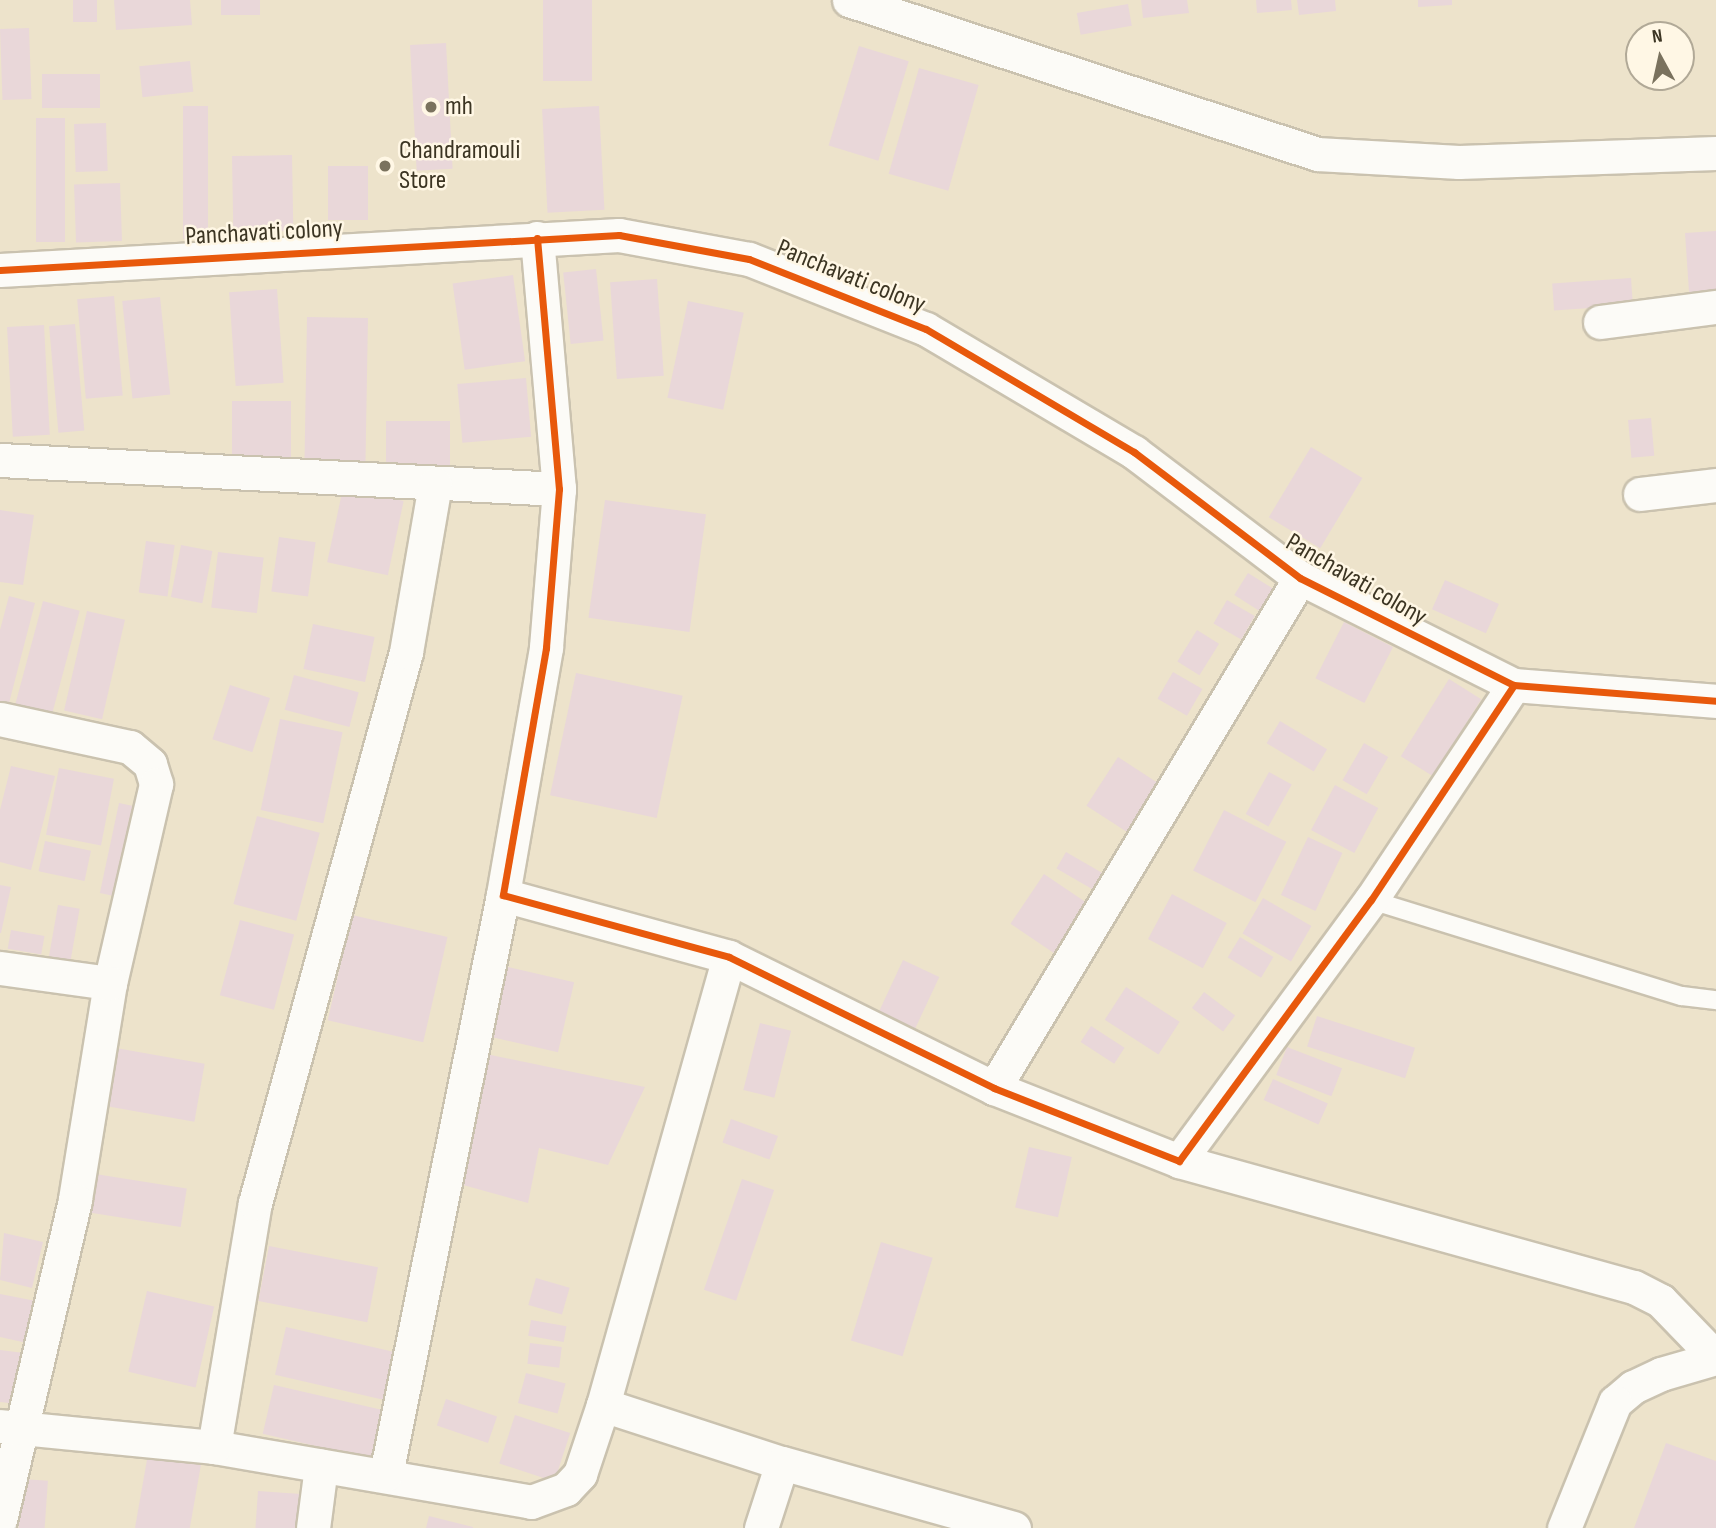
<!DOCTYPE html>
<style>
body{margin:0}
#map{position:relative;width:1716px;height:1528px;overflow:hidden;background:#ede3cb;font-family:"Sofia Sans Condensed",sans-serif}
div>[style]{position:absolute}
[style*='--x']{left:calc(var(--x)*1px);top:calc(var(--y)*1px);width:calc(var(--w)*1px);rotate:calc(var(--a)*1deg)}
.building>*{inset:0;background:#e9d7d9;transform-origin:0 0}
.roads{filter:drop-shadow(2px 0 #cac2af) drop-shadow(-2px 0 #cac2af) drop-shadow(0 2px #cac2af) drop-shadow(0 -2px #cac2af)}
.service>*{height:18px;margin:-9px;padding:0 9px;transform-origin:9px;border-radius:9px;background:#fcfbf7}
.minor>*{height:33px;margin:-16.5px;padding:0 16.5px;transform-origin:16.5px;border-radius:16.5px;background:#fcfbf7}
.cycleway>*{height:7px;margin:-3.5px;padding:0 3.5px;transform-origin:3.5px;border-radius:3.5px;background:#e8590c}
.dots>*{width:19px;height:19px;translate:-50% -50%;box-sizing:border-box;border:4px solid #fff7e5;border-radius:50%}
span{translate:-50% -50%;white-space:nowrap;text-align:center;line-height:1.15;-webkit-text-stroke:5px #fff7e5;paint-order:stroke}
.poi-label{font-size:26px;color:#3c3523}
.left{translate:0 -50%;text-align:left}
.street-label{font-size:26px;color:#3c3523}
.north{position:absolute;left:1625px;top:21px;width:70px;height:70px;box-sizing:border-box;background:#fff7e5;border:2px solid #b1a997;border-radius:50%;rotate:352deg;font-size:19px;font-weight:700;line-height:28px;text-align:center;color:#3c3523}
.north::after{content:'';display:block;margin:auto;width:24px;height:32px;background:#7a725e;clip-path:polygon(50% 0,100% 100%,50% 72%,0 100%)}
</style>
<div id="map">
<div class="building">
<i style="left:73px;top:0;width:24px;height:22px"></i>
<i style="clip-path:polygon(114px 0,190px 0,192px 25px,116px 30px)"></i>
<i style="left:221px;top:0;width:39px;height:15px"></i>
<i style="left:543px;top:0;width:49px;height:81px"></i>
<i style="clip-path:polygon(1141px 0,1187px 0,1189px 13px,1143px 18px)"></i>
<i style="clip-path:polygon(1256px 0,1291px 0,1292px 10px,1257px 13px)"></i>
<i style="clip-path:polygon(1297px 0,1335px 0,1336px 11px,1299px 15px)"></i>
<i style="clip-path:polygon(1418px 0,1452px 0,1452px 5px,1418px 7px)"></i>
<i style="left:1128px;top:4px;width:22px;height:52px;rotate:80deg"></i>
<i style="left:29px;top:28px;width:71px;height:29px;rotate:88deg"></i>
<i style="left:446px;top:43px;width:126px;height:36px;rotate:87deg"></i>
<i style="left:859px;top:46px;width:52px;height:104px;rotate:17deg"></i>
<i style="left:190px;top:61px;width:31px;height:51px;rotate:84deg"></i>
<i style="left:919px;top:68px;width:62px;height:110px;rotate:16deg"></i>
<i style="left:42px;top:74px;width:58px;height:34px"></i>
<i style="left:183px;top:106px;width:25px;height:133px"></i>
<i style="left:599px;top:106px;width:104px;height:57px;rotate:87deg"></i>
<i style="left:36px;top:118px;width:29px;height:124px"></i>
<i style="left:106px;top:123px;width:48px;height:32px;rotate:88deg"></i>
<i style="left:292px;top:155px;width:76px;height:60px;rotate:89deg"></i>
<i style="left:328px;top:166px;width:40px;height:54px"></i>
<i style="left:120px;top:183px;width:58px;height:46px;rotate:88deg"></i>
<i style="clip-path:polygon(1716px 231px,1716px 304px,1690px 306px,1685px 233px)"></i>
<i style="left:596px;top:269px;width:72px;height:33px;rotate:84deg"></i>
<i style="left:513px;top:275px;width:87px;height:61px;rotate:82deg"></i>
<i style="left:1631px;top:278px;width:27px;height:79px;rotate:86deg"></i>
<i style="left:657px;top:279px;width:97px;height:47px;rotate:86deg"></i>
<i style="left:277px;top:289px;width:94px;height:48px;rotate:86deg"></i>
<i style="left:114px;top:296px;width:100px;height:37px;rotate:85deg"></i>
<i style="left:160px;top:297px;width:98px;height:38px;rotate:84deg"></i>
<i style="left:688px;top:301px;width:57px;height:99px;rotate:12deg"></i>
<i style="left:307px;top:317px;width:61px;height:150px;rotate:1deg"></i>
<i style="left:75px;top:324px;width:107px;height:26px;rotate:85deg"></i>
<i style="left:44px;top:325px;width:110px;height:37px;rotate:87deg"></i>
<i style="left:526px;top:378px;width:59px;height:69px;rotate:85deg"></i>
<i style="left:232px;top:401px;width:59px;height:61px"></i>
<i style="left:1651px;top:418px;width:38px;height:23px;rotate:85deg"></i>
<i style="left:386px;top:421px;width:64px;height:52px"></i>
<i style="left:1311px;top:447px;width:60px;height:82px;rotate:31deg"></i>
<i style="left:343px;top:488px;width:62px;height:76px;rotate:12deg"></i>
<i style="left:605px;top:500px;width:102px;height:119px;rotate:8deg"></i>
<i style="clip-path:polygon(0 510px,34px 515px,23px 585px,0 582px)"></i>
<i style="left:279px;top:537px;width:37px;height:55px;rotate:8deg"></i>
<i style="left:146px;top:541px;width:29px;height:52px;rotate:8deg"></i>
<i style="left:181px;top:545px;width:32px;height:53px;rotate:11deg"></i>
<i style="left:218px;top:552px;width:46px;height:56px;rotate:7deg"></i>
<i style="left:1248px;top:573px;width:36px;height:26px;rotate:32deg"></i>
<i style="left:1445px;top:580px;width:59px;height:32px;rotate:24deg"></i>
<i style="clip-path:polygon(9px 596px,35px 603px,8px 707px,0 704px,0 630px)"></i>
<i style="left:1227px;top:600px;width:32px;height:27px;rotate:30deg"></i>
<i style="left:43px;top:601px;width:38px;height:107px;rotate:15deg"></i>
<i style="left:87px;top:611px;width:39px;height:102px;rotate:13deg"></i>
<i style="left:1344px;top:622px;width:55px;height:63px;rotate:27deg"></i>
<i style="left:313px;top:624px;width:63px;height:46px;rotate:12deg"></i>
<i style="left:1197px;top:630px;width:26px;height:37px;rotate:32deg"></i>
<i style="left:1173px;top:672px;width:34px;height:31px;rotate:30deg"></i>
<i style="left:576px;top:673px;width:109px;height:125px;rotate:12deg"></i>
<i style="left:294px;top:675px;width:67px;height:36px;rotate:15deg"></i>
<i style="left:1449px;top:679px;width:38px;height:91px;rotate:32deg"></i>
<i style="left:230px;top:685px;width:42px;height:57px;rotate:18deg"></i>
<i style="left:280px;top:719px;width:64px;height:93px;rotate:12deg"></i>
<i style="left:1280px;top:721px;width:55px;height:26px;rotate:31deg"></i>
<i style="left:1364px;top:743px;width:28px;height:43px;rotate:30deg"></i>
<i style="left:1118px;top:757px;width:54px;height:58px;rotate:33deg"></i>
<i style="clip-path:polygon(11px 766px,55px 776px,31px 870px,0 862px,0 810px)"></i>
<i style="left:59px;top:768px;width:56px;height:68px;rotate:11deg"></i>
<i style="left:1269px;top:772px;width:26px;height:48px;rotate:29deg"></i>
<i style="left:1335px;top:785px;width:49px;height:51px;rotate:28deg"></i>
<i style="left:119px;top:803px;width:24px;height:92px;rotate:12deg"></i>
<i style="left:1224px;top:810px;width:70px;height:68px;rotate:27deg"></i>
<i style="left:257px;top:816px;width:65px;height:91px;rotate:15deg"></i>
<i style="left:1308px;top:837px;width:38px;height:64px;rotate:25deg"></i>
<i style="left:45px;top:841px;width:47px;height:31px;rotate:12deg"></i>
<i style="left:1066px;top:852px;width:43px;height:19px;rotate:30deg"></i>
<i style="left:1044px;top:874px;width:55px;height:60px;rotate:34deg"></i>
<i style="clip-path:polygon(0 885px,11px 887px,1px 933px,0 933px)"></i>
<i style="left:1172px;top:894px;width:62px;height:51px;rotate:28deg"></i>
<i style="left:1263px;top:898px;width:56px;height:41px;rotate:30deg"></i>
<i style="left:58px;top:905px;width:22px;height:52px;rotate:10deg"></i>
<i style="left:352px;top:915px;width:98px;height:108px;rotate:13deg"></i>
<i style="left:240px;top:920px;width:56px;height:78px;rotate:15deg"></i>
<i style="left:11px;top:930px;width:34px;height:19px;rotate:10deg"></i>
<i style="left:1240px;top:937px;width:39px;height:24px;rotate:31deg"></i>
<i style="left:903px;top:960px;width:40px;height:66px;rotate:25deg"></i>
<i style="left:504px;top:966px;width:72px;height:72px;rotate:13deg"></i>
<i style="left:1126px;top:987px;width:64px;height:39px;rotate:33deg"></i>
<i style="left:1204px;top:992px;width:39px;height:20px;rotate:37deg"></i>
<i style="left:1317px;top:1016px;width:103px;height:32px;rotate:18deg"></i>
<i style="left:760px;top:1023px;width:32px;height:69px;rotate:14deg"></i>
<i style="left:1091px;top:1026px;width:40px;height:19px;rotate:33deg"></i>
<i style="left:1287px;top:1047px;width:59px;height:30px;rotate:21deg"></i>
<i style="left:116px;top:1048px;width:90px;height:59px;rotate:10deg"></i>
<i style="clip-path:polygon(486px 1054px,645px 1087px,608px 1165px,539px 1148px,528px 1203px,456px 1183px)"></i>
<i style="left:1273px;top:1079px;width:60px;height:23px;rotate:24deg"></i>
<i style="left:731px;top:1119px;width:50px;height:25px;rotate:20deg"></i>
<i style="left:1029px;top:1147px;width:44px;height:62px;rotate:13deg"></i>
<i style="left:89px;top:1173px;width:99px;height:39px;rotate:9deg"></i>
<i style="left:742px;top:1179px;width:34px;height:117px;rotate:19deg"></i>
<i style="clip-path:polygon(4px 1233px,43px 1242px,32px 1288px,0 1280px)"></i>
<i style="left:881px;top:1242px;width:54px;height:103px;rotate:17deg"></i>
<i style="left:269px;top:1246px;width:111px;height:56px;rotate:11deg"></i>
<i style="left:536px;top:1278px;width:35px;height:28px;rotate:16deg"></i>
<i style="left:147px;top:1291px;width:69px;height:83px;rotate:13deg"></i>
<i style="clip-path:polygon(0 1294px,36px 1301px,27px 1343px,0 1337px)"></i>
<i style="left:531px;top:1320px;width:36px;height:16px;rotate:10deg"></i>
<i style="left:286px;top:1327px;width:119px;height:49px;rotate:13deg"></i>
<i style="left:530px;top:1343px;width:32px;height:21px;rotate:7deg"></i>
<i style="clip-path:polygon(0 1350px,24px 1353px,18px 1404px,0 1402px)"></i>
<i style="left:526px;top:1373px;width:41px;height:31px;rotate:15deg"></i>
<i style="left:274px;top:1385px;width:118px;height:50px;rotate:13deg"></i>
<i style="left:446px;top:1399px;width:54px;height:28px;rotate:19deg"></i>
<i style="left:515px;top:1415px;width:58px;height:51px;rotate:18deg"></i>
<i style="clip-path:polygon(1666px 1443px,1716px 1461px,1716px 1528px,1634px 1528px)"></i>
<i style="left:148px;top:1454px;width:54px;height:75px;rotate:10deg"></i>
<i style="left:22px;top:1479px;width:26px;height:49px;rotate:4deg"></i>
<i style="left:258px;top:1491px;width:43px;height:37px;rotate:4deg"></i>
<i style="clip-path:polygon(429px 1516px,473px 1527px,473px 1528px,426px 1528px)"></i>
</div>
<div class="roads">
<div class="service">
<i style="--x:1371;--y:900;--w:325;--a:17.2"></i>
<i style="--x:1682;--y:996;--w:34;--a:7"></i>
</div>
<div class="minor">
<i style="--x:849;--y:0;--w:493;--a:18.2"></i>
<i style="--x:1317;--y:154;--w:142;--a:3.2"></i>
<i style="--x:1459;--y:162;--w:257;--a:-2"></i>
<i style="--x:537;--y:238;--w:252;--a:85"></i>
<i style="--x:559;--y:489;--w:160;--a:94.7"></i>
<i style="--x:546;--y:648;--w:251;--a:99.9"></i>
<i style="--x:503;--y:895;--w:234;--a:15.3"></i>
<i style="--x:729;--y:957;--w:296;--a:26.3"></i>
<i style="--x:994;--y:1088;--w:199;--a:21.5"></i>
<i style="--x:1179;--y:1161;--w:324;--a:-53.7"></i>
<i style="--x:1371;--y:900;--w:258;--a:-56.4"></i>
<i style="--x:0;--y:270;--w:620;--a:-3.24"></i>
<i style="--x:619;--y:235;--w:132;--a:10.5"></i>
<i style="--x:749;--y:259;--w:190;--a:21.6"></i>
<i style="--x:926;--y:329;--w:242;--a:30.6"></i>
<i style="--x:1134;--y:452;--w:208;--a:37.2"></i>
<i style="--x:1300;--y:578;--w:239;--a:26.6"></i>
<i style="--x:1514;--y:685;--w:203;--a:4.5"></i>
<i style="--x:1600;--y:322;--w:117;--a:-7.4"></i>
<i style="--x:0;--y:460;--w:560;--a:2.97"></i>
<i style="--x:1640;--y:494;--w:77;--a:-6.8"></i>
<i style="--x:0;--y:719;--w:133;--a:12.2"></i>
<i style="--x:130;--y:747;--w:26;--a:40"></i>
<i style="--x:150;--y:764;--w:21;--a:73"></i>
<i style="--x:156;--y:784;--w:204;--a:103"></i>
<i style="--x:110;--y:983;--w:220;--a:99.2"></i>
<i style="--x:75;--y:1200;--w:328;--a:103.2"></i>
<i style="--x:0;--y:968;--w:111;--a:7.8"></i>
<i style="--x:994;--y:1088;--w:595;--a:-59.04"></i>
<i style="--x:1179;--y:1161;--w:472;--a:15.5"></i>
<i style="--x:1634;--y:1287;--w:30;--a:27"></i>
<i style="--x:1661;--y:1301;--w:79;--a:46"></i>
<i style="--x:1716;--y:1358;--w:57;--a:163.8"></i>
<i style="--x:1661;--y:1374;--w:31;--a:155"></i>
<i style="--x:1633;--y:1387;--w:23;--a:140"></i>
<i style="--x:1615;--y:1402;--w:136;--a:112"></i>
<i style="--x:603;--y:1405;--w:465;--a:-74.3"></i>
<i style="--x:0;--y:1426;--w:215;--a:5.6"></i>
<i style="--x:214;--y:1447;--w:322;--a:9.8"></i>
<i style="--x:531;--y:1502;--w:37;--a:-20"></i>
<i style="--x:566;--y:1489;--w:21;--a:-47"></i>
<i style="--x:580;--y:1474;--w:73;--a:-71.6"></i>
<i style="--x:603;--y:1405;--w:188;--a:18"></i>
<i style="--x:782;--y:1463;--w:241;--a:15.7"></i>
<i style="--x:214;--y:1447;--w:247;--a:-80.5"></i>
<i style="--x:255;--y:1203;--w:571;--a:-74.67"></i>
<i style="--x:406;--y:652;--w:170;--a:-80.2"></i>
<i style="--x:386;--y:1474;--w:591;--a:-78.58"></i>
<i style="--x:313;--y:1528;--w:63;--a:-82.6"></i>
<i style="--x:761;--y:1528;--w:68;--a:-72.1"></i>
</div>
</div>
<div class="cycleway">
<i style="--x:537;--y:238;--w:252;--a:85"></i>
<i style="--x:559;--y:489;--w:160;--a:94.7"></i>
<i style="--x:546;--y:648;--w:251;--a:99.9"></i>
<i style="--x:503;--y:895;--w:234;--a:15.3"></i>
<i style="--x:729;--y:957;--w:296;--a:26.3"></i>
<i style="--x:994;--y:1088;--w:199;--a:21.5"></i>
<i style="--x:1179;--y:1161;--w:324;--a:-53.7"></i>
<i style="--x:1371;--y:900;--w:258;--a:-56.4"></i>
<i style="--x:0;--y:270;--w:620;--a:-3.24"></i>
<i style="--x:619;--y:235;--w:132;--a:10.5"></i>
<i style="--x:749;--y:259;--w:190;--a:21.6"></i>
<i style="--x:926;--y:329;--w:242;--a:30.6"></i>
<i style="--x:1134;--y:452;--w:208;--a:37.2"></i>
<i style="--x:1300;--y:578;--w:239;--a:26.6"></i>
<i style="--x:1514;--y:685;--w:203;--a:4.5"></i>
</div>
<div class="dots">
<i style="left:431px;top:107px;background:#7a725e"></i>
<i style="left:385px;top:166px;background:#7a725e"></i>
</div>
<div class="poi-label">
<span class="left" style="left:445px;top:107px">mh</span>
<span class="left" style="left:399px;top:166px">Chandramouli<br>Store</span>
</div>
<div class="street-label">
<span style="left:264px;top:233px;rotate:-3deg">Panchavati colony</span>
<span style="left:851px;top:277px;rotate:22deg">Panchavati colony</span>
<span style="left:1356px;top:580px;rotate:30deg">Panchavati colony</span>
</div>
<div class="north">N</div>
</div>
